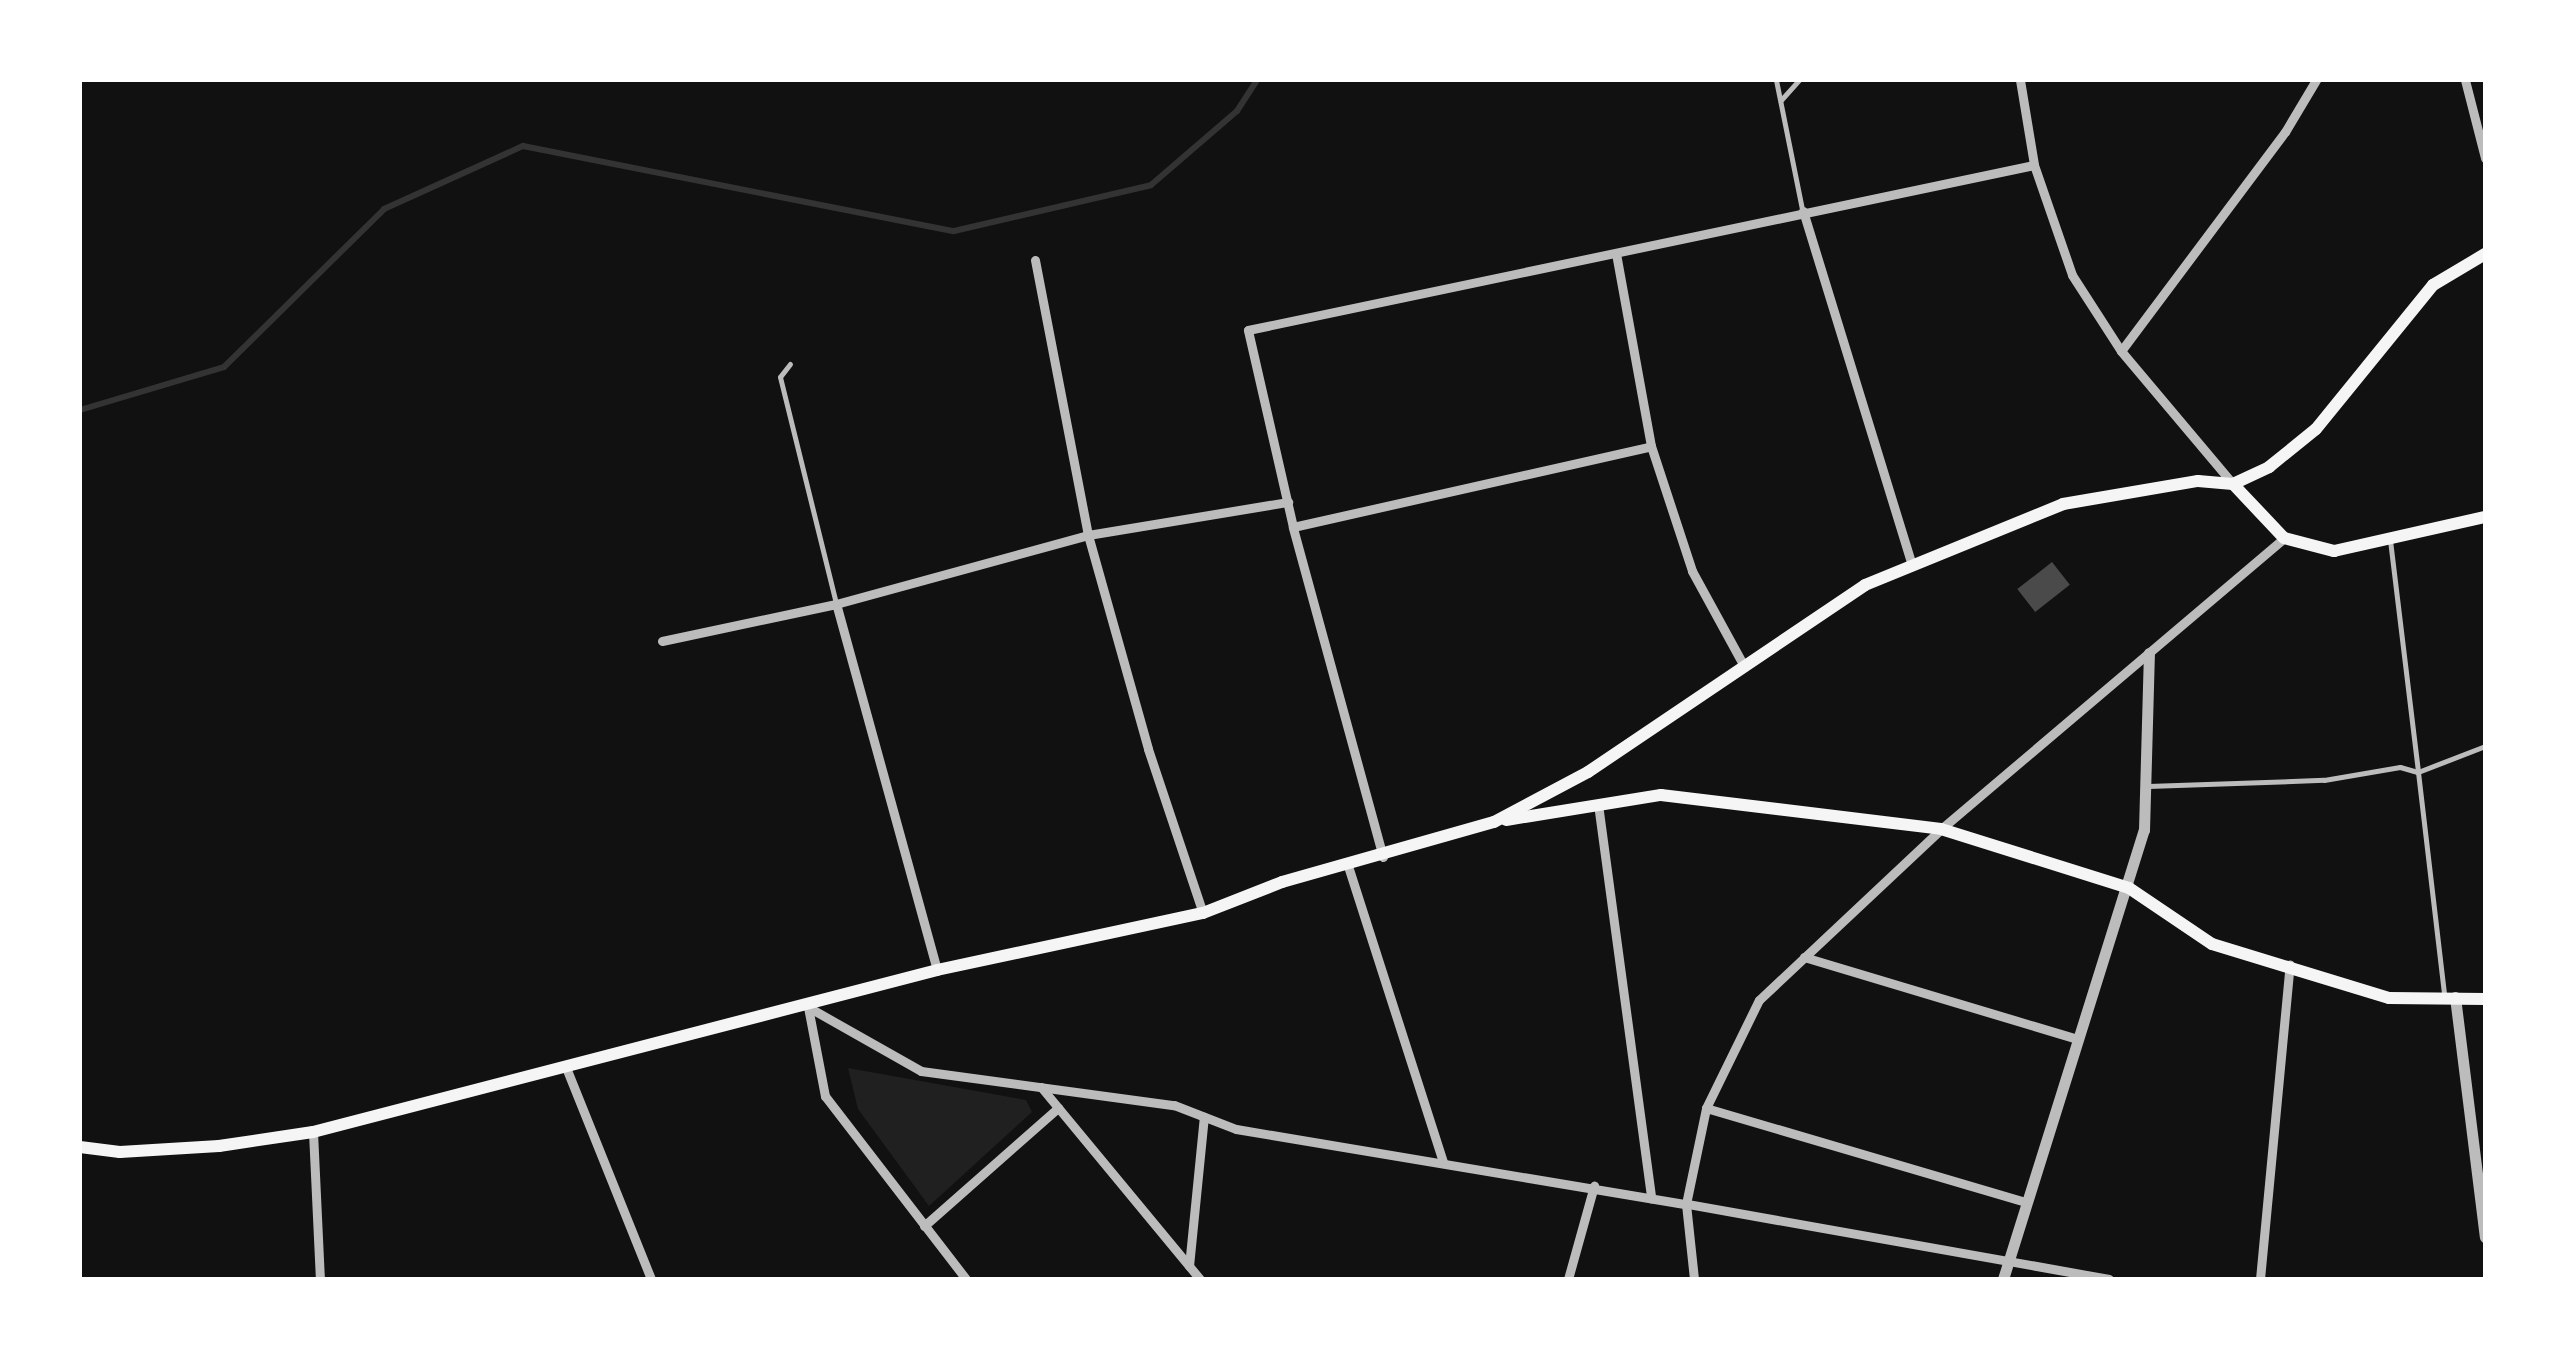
<!DOCTYPE html>
<style>
body{margin:0}
#map{position:relative;width:2565px;height:1359px;overflow:hidden;background:#111;font-family:"Varela Round",sans-serif}
div>[style]{position:absolute}
[style*='--x']{left:calc(var(--x)*1px);top:calc(var(--y)*1px);width:calc(var(--w)*1px);rotate:calc(var(--a)*1deg)}
.green>*{inset:0;background:#202020}
.stream>*{height:6px;margin:-3px;padding:0 3px;transform-origin:3px;border-radius:3px;background:#333}
.building>*{inset:0;background:#4a4a4a;transform-origin:0 0}
.service>*{height:5px;margin:-2.5px;padding:0 2.5px;transform-origin:2.5px;border-radius:2.5px;background:#bcbcbc}
.minor>*{height:9px;margin:-4.5px;padding:0 4.5px;transform-origin:4.5px;border-radius:4.5px;background:#bcbcbc}
.tertiary>*{height:11px;margin:-5.5px;padding:0 5.5px;transform-origin:5.5px;border-radius:5.5px;background:#bcbcbc}
.secondary>*{height:12px;margin:-6px;padding:0 6px;transform-origin:6px;border-radius:6px;background:#f5f5f5}
span{translate:-50% -50%;white-space:nowrap;text-align:center;line-height:1.15;-webkit-text-stroke:9px #fff;paint-order:stroke}
.frame{position:absolute;inset:0;border:82px solid #fff;pointer-events:none}
</style>
<div id="map">
<div class="green">
<i style="clip-path:polygon(848px 1068px,1026px 1100px,1032px 1112px,929px 1206px,858px 1109px)"></i>
</div>
<div class="stream">
<i style="--x:80;--y:410;--w:150;--a:-16.6"></i>
<i style="--x:224;--y:367;--w:225;--a:-44.6"></i>
<i style="--x:384;--y:209;--w:153;--a:-24.4"></i>
<i style="--x:523;--y:146;--w:439;--a:11.2"></i>
<i style="--x:954;--y:231;--w:202;--a:-13.1"></i>
<i style="--x:1151;--y:185;--w:113;--a:-40.7"></i>
<i style="--x:1237;--y:111;--w:37;--a:-57"></i>
</div>
<div class="building">
<i style="left:2052px;top:562px;width:29px;height:44px;rotate:52deg"></i>
</div>
<div class="service">
<i style="--x:1776;--y:80;--w:132;--a:78.6"></i>
<i style="--x:1781;--y:100;--w:27;--a:-48"></i>
<i style="--x:790;--y:364;--w:16;--a:128"></i>
<i style="--x:780;--y:377;--w:234;--a:76.1"></i>
<i style="--x:2390;--y:540;--w:234;--a:83.1"></i>
<i style="--x:2418;--y:772;--w:72;--a:-21.2"></i>
<i style="--x:2148;--y:786;--w:176;--a:-2"></i>
<i style="--x:2324;--y:780;--w:77;--a:-9.7"></i>
<i style="--x:2400;--y:767;--w:19;--a:16"></i>
<i style="--x:2418;--y:772;--w:225;--a:83.3"></i>
</div>
<div class="minor">
<i style="--x:2020;--y:80;--w:86;--a:80.6"></i>
<i style="--x:2034;--y:165;--w:116;--a:70.9"></i>
<i style="--x:2072;--y:275;--w:90;--a:57.2"></i>
<i style="--x:2121;--y:351;--w:174;--a:49.9"></i>
<i style="--x:2465;--y:80;--w:81;--a:75.6"></i>
<i style="--x:1803;--y:211;--w:370;--a:72.9"></i>
<i style="--x:1035;--y:260;--w:280;--a:79.1"></i>
<i style="--x:1088;--y:535;--w:222;--a:74.3"></i>
<i style="--x:1148;--y:749;--w:173;--a:71.5"></i>
<i style="--x:2121;--y:351;--w:274;--a:-53.2"></i>
<i style="--x:2285;--y:132;--w:61;--a:-59.2"></i>
<i style="--x:1651;--y:446;--w:132;--a:71.8"></i>
<i style="--x:1692;--y:571;--w:106;--a:61.3"></i>
<i style="--x:1293;--y:527;--w:367;--a:-12.7"></i>
<i style="--x:1651;--y:446;--w:196;--a:-100.3"></i>
<i style="--x:662;--y:641;--w:178;--a:-12"></i>
<i style="--x:1598;--y:804;--w:398;--a:82.3"></i>
<i style="--x:1383;--y:857;--w:342;--a:-105.3"></i>
<i style="--x:1293;--y:527;--w:202;--a:-102.9"></i>
<i style="--x:1248;--y:330;--w:803;--a:-11.86"></i>
<i style="--x:1348;--y:866;--w:311;--a:72.2"></i>
<i style="--x:1804;--y:957;--w:285;--a:16.7"></i>
<i style="--x:937;--y:970;--w:380;--a:-105.4"></i>
<i style="--x:836;--y:604;--w:261;--a:-15.3"></i>
<i style="--x:1088;--y:535;--w:203;--a:-9.4"></i>
<i style="--x:808;--y:1007;--w:130;--a:29.5"></i>
<i style="--x:921;--y:1071;--w:255;--a:7.7"></i>
<i style="--x:1174;--y:1105;--w:66;--a:21.2"></i>
<i style="--x:1236;--y:1129;--w:456;--a:9.5"></i>
<i style="--x:1686;--y:1204;--w:75;--a:83.9"></i>
<i style="--x:808;--y:1007;--w:91;--a:79.2"></i>
<i style="--x:825;--y:1096;--w:231;--a:52.4"></i>
<i style="--x:567;--y:1070;--w:225;--a:68.1"></i>
<i style="--x:1041;--y:1087;--w:249;--a:50.4"></i>
<i style="--x:1706;--y:1108;--w:333;--a:16.4"></i>
<i style="--x:313;--y:1132;--w:147;--a:87.3"></i>
<i style="--x:924;--y:1226;--w:179;--a:-41.4"></i>
<i style="--x:1189;--y:1266;--w:150;--a:-84.3"></i>
<i style="--x:1568;--y:1279;--w:97;--a:-74.4"></i>
<i style="--x:2109;--y:1279;--w:430;--a:-169.9"></i>
<i style="--x:1686;--y:1204;--w:98;--a:-78.2"></i>
<i style="--x:1706;--y:1108;--w:120;--a:-63.9"></i>
<i style="--x:1759;--y:1000;--w:250;--a:-43.2"></i>
<i style="--x:1941;--y:829;--w:450;--a:-40.3"></i>
<i style="--x:2260;--y:1279;--w:316;--a:-84.6"></i>
</div>
<div class="tertiary">
<i style="--x:2455;--y:997;--w:242;--a:82.9"></i>
<i style="--x:2003;--y:1279;--w:471;--a:-72.6"></i>
<i style="--x:2144;--y:830;--w:177;--a:-88.4"></i>
</div>
<div class="secondary">
<i style="--x:2233;--y:484;--w:74;--a:46.6"></i>
<i style="--x:2284;--y:538;--w:52;--a:14.6"></i>
<i style="--x:2334;--y:551;--w:155;--a:-12.7"></i>
<i style="--x:1506;--y:820;--w:157;--a:-9.2"></i>
<i style="--x:1661;--y:795;--w:282;--a:6.9"></i>
<i style="--x:1941;--y:829;--w:197;--a:17.4"></i>
<i style="--x:2129;--y:888;--w:100;--a:34"></i>
<i style="--x:2212;--y:944;--w:185;--a:17"></i>
<i style="--x:2389;--y:998;--w:96;--a:0.6"></i>
<i style="--x:80;--y:1147;--w:40;--a:7.1"></i>
<i style="--x:120;--y:1152;--w:99;--a:-3.5"></i>
<i style="--x:219;--y:1146;--w:95;--a:-8.5"></i>
<i style="--x:313;--y:1132;--w:645;--a:-14.55"></i>
<i style="--x:937;--y:970;--w:272;--a:-12.1"></i>
<i style="--x:1203;--y:913;--w:85;--a:-21.4"></i>
<i style="--x:1282;--y:882;--w:220;--a:-15.8"></i>
<i style="--x:1494;--y:822;--w:106;--a:-28"></i>
<i style="--x:1588;--y:772;--w:334;--a:-34"></i>
<i style="--x:1865;--y:585;--w:214;--a:-22.2"></i>
<i style="--x:2063;--y:504;--w:137;--a:-9.7"></i>
<i style="--x:2198;--y:481;--w:35;--a:5"></i>
<i style="--x:2233;--y:484;--w:40;--a:-25"></i>
<i style="--x:2269;--y:467;--w:60;--a:-39"></i>
<i style="--x:2316;--y:429;--w:186;--a:-50.9"></i>
<i style="--x:2433;--y:285;--w:61;--a:-30.8"></i>
</div>
<div class="frame"></div>
</div>
